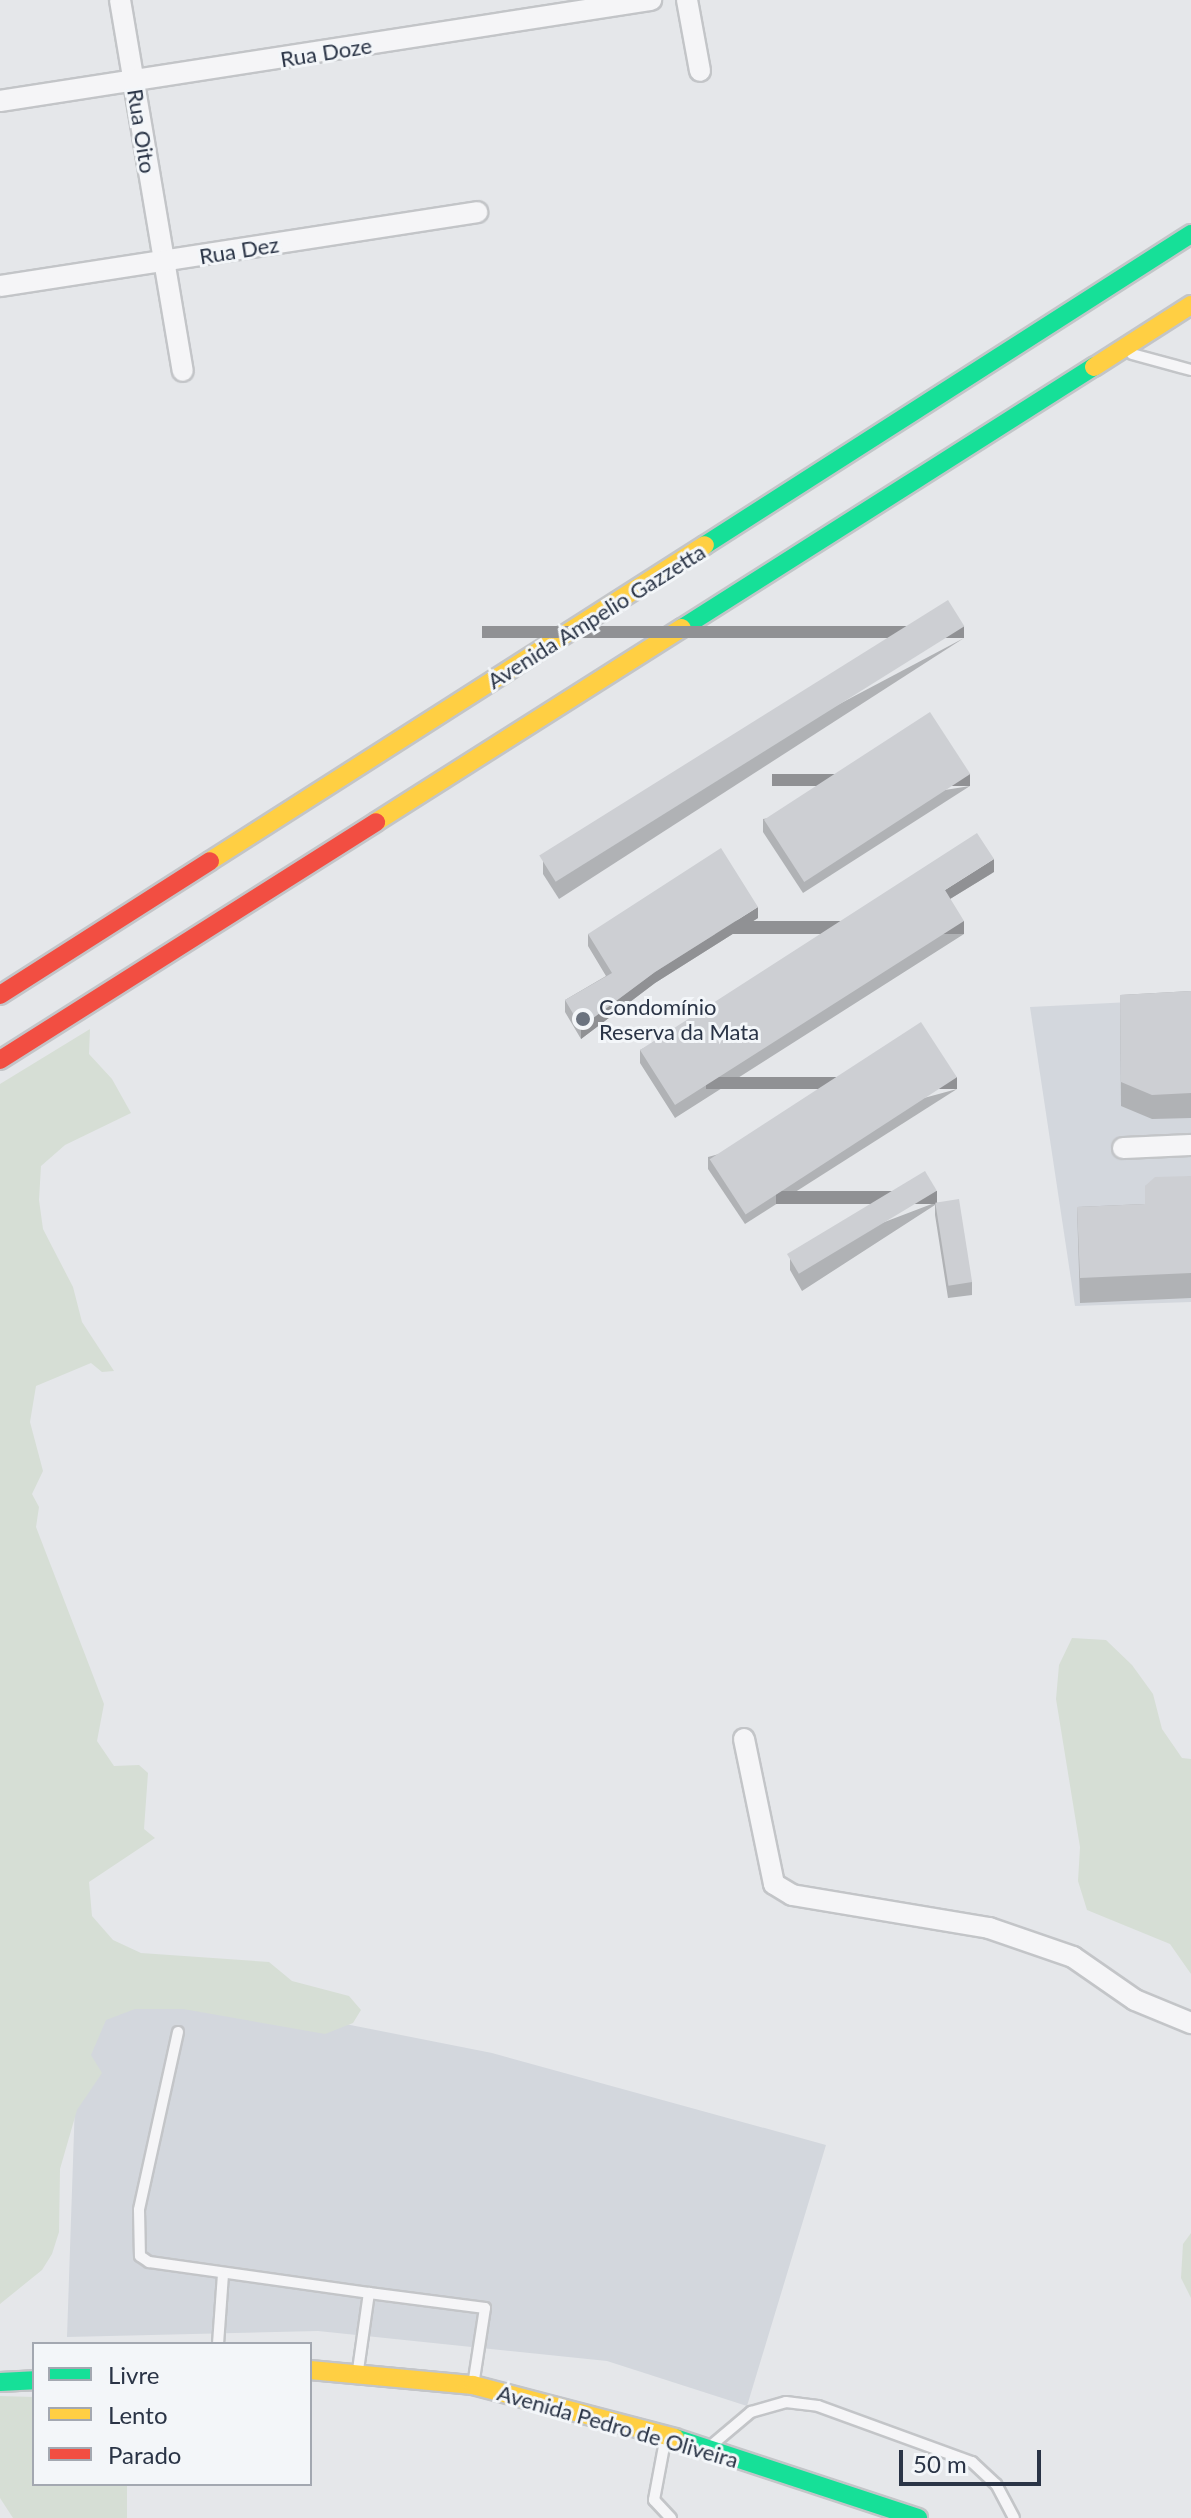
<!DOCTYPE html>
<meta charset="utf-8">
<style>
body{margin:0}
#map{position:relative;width:1191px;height:2518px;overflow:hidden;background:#e5e7ea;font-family:Lato,sans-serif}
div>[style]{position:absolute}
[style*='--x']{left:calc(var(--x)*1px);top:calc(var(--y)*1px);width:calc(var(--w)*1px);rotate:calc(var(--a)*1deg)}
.built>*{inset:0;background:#d3d7dd}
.green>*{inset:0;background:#d6ded5}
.roads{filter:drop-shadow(2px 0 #c3c5c8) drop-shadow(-2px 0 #c3c5c8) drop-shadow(0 2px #c3c5c8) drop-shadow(0 -2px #c3c5c8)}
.lane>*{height:10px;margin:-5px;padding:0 5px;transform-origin:5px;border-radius:5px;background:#f5f5f7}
.street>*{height:20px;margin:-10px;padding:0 10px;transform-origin:10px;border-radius:10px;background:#f5f5f7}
.fast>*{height:18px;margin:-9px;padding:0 9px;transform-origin:9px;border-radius:9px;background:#16e098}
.slow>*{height:18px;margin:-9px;padding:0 9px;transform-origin:9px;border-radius:9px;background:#ffcf43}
.jam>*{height:18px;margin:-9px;padding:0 9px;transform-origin:9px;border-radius:9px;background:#f24e42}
.wall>*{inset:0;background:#b0b2b5}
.shaded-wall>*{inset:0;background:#909194;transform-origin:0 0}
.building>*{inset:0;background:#cdcfd3;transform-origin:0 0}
.dots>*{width:22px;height:22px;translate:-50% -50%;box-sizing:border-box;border:4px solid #f3f6f9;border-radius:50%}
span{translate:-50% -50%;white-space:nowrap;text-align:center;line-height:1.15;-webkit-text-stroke:6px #f3f6f9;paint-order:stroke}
.street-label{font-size:22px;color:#2a3446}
.poi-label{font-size:22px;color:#2a3446}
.left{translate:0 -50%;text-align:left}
.legend{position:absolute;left:32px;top:2342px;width:280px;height:144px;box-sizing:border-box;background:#f3f6f9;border:2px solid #a3a8b1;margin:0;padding:10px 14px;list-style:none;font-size:24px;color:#2a3446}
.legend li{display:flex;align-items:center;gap:16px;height:40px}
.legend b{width:40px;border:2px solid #a3a8b1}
.scale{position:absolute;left:899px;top:2450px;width:142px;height:36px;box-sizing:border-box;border:4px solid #2a3446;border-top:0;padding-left:10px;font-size:24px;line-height:28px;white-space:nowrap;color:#2a3446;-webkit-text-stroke:6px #f3f6f9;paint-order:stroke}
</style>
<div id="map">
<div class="built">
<i style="clip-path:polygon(1191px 999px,1191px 1302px,1075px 1306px,1030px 1007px)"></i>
<i style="clip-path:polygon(79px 1985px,315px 2018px,492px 2053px,826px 2145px,747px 2406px,607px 2361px,318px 2331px,67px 2337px)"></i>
</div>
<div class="green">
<i style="clip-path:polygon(90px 1029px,89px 1054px,112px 1079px,131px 1113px,65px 1145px,41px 1166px,39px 1200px,43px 1229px,73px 1287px,82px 1322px,114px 1371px,102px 1372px,91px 1363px,36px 1386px,30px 1422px,43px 1471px,32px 1494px,39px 1507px,36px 1527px,104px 1704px,97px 1741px,114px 1766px,139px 1765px,148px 1773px,144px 1829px,155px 1838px,89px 1882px,92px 1916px,113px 1940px,141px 1953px,269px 1962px,292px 1981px,349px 1996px,361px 2010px,353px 2023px,325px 2034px,183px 2009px,135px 2009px,106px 2020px,91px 2055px,102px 2073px,77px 2110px,60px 2169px,59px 2232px,52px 2254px,42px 2270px,0 2304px,0 1084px)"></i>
<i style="clip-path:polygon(1072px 1638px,1106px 1640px,1132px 1665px,1153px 1694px,1162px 1729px,1182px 1758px,1191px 1759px,1191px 1974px,1170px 1944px,1087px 1910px,1078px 1881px,1080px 1847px,1056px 1699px,1059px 1665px)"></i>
<i style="clip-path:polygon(1191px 2233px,1191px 2298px,1181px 2278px,1183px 2244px)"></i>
<i style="clip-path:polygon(0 2396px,34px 2397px,34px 2484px,127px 2484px,127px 2518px,13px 2518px,0 2498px)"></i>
</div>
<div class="roads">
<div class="lane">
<i style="--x:1132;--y:354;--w:61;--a:15.2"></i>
<i style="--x:178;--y:2032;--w:182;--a:102.4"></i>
<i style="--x:139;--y:2210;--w:46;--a:88.8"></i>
<i style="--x:140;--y:2256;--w:11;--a:34"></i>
<i style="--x:149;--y:2262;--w:222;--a:8"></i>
<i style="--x:218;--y:2344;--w:70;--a:-85.9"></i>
<i style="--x:358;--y:2370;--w:78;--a:-81.9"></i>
<i style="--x:369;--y:2293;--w:117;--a:7.4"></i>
<i style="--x:485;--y:2308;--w:72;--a:98.8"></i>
<i style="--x:665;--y:2441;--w:60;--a:100.6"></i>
<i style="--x:654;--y:2500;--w:25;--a:47"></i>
<i style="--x:713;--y:2444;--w:50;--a:-40.1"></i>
<i style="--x:751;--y:2412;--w:36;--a:-16"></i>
<i style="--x:786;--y:2402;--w:32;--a:7"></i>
<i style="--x:818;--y:2406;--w:164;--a:20"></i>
<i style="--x:972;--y:2462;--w:33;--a:43"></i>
<i style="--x:996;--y:2484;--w:38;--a:62"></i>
</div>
<div class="street">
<i style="--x:120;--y:0;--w:376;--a:80.4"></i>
<i style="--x:687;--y:0;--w:72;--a:79.6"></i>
<i style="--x:0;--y:101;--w:659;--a:-8.82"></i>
<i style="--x:0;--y:286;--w:483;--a:-8.8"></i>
<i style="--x:1123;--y:1148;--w:68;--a:-2.5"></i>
<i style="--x:744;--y:1739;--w:148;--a:78.3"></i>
<i style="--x:774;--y:1884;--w:21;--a:31"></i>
<i style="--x:792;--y:1895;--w:200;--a:9.5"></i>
<i style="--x:989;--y:1928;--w:89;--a:19"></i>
<i style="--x:1073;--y:1957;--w:75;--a:34.7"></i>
<i style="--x:1135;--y:2000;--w:61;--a:22.3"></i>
</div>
<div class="fast">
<i style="--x:705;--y:545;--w:577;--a:-32.62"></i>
<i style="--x:682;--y:628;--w:488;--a:-32.4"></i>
<i style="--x:0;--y:2382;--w:34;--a:-3"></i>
<i style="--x:675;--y:2438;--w:256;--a:18.2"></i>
</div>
<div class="slow">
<i style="--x:1094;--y:367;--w:115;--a:-32.6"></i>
<i style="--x:376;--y:822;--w:362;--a:-32.4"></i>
<i style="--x:210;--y:861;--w:587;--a:-32.55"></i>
<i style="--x:310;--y:2370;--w:164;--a:5.3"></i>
<i style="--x:473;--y:2385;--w:209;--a:14.7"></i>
</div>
<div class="jam">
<i style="--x:0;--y:995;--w:249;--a:-32.5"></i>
<i style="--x:0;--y:1060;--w:445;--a:-32.3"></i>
</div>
</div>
<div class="wall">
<i style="clip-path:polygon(964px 638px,559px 899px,543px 874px,543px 861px)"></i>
<i style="clip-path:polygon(970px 786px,803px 893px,763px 832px,763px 819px)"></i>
<i style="clip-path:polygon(994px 872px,950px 899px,964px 934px,675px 1118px,640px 1063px,640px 1050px)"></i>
<i style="clip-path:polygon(758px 918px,655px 983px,581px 1039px,565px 1012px,565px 1000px,606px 976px,588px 946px,588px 934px)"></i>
<i style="clip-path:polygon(1191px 991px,1191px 1118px,1152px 1119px,1121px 1106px,1120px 995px)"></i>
<i style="clip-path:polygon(957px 1089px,745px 1224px,708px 1169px,708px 1157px)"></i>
<i style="clip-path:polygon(1191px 1176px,1191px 1298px,1080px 1303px,1077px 1207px,1145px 1204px,1145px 1186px)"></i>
<i style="clip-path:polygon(937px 1202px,972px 1282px,972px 1295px,948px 1298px,935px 1215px,935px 1205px,802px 1291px,790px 1270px,790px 1258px)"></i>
</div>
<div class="shaded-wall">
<i style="left:964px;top:626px;width:12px;height:482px;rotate:90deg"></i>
<i style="left:970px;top:774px;width:12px;height:198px;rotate:90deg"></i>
<i style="clip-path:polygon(994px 859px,994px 872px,945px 902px,945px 890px)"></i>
<i style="clip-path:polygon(758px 907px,758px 918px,655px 983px,581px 1039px,581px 1027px,655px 972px)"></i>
<i style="left:964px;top:921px;width:13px;height:343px;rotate:90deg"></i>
<i style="left:957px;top:1077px;width:12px;height:251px;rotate:90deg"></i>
<i style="left:937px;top:1191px;width:13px;height:161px;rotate:90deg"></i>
</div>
<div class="building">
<i style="left:948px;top:600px;width:31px;height:482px;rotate:58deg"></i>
<i style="left:930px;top:712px;width:74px;height:198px;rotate:57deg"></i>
<i style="clip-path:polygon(977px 833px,994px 859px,945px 890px,964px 921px,675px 1105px,640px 1050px)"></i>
<i style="clip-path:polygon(721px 848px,758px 907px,655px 972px,581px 1027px,565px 1000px,612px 973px,588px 934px)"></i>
<i style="clip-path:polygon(1191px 991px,1191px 1093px,1152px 1095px,1121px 1082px,1120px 995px)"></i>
<i style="left:921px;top:1022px;width:66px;height:252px;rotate:57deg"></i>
<i style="left:925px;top:1171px;width:23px;height:161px;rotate:59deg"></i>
<i style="clip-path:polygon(1191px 1176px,1191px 1273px,1080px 1278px,1077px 1207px,1145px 1204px,1145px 1186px,1155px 1177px)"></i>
<i style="left:959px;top:1199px;width:84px;height:24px;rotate:81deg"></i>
</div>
<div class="dots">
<i style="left:583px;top:1019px;background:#6b737f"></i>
</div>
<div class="street-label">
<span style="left:326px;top:52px;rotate:-9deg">Rua Doze</span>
<span style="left:142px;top:131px;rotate:81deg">Rua Oito</span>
<span style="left:239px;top:250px;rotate:-9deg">Rua Dez</span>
<span style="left:596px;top:616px;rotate:-32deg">Avenida Ampelio Gazzetta</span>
<span style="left:618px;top:2426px;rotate:16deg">Avenida Pedro de Oliveira</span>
</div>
<div class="poi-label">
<span class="left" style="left:599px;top:1019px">Condomínio<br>Reserva da Mata</span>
</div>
<ul class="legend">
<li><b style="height:10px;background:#16e098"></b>Livre</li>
<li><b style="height:10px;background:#ffcf43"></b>Lento</li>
<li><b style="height:10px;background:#f24e42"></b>Parado</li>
</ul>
<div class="scale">50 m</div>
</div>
